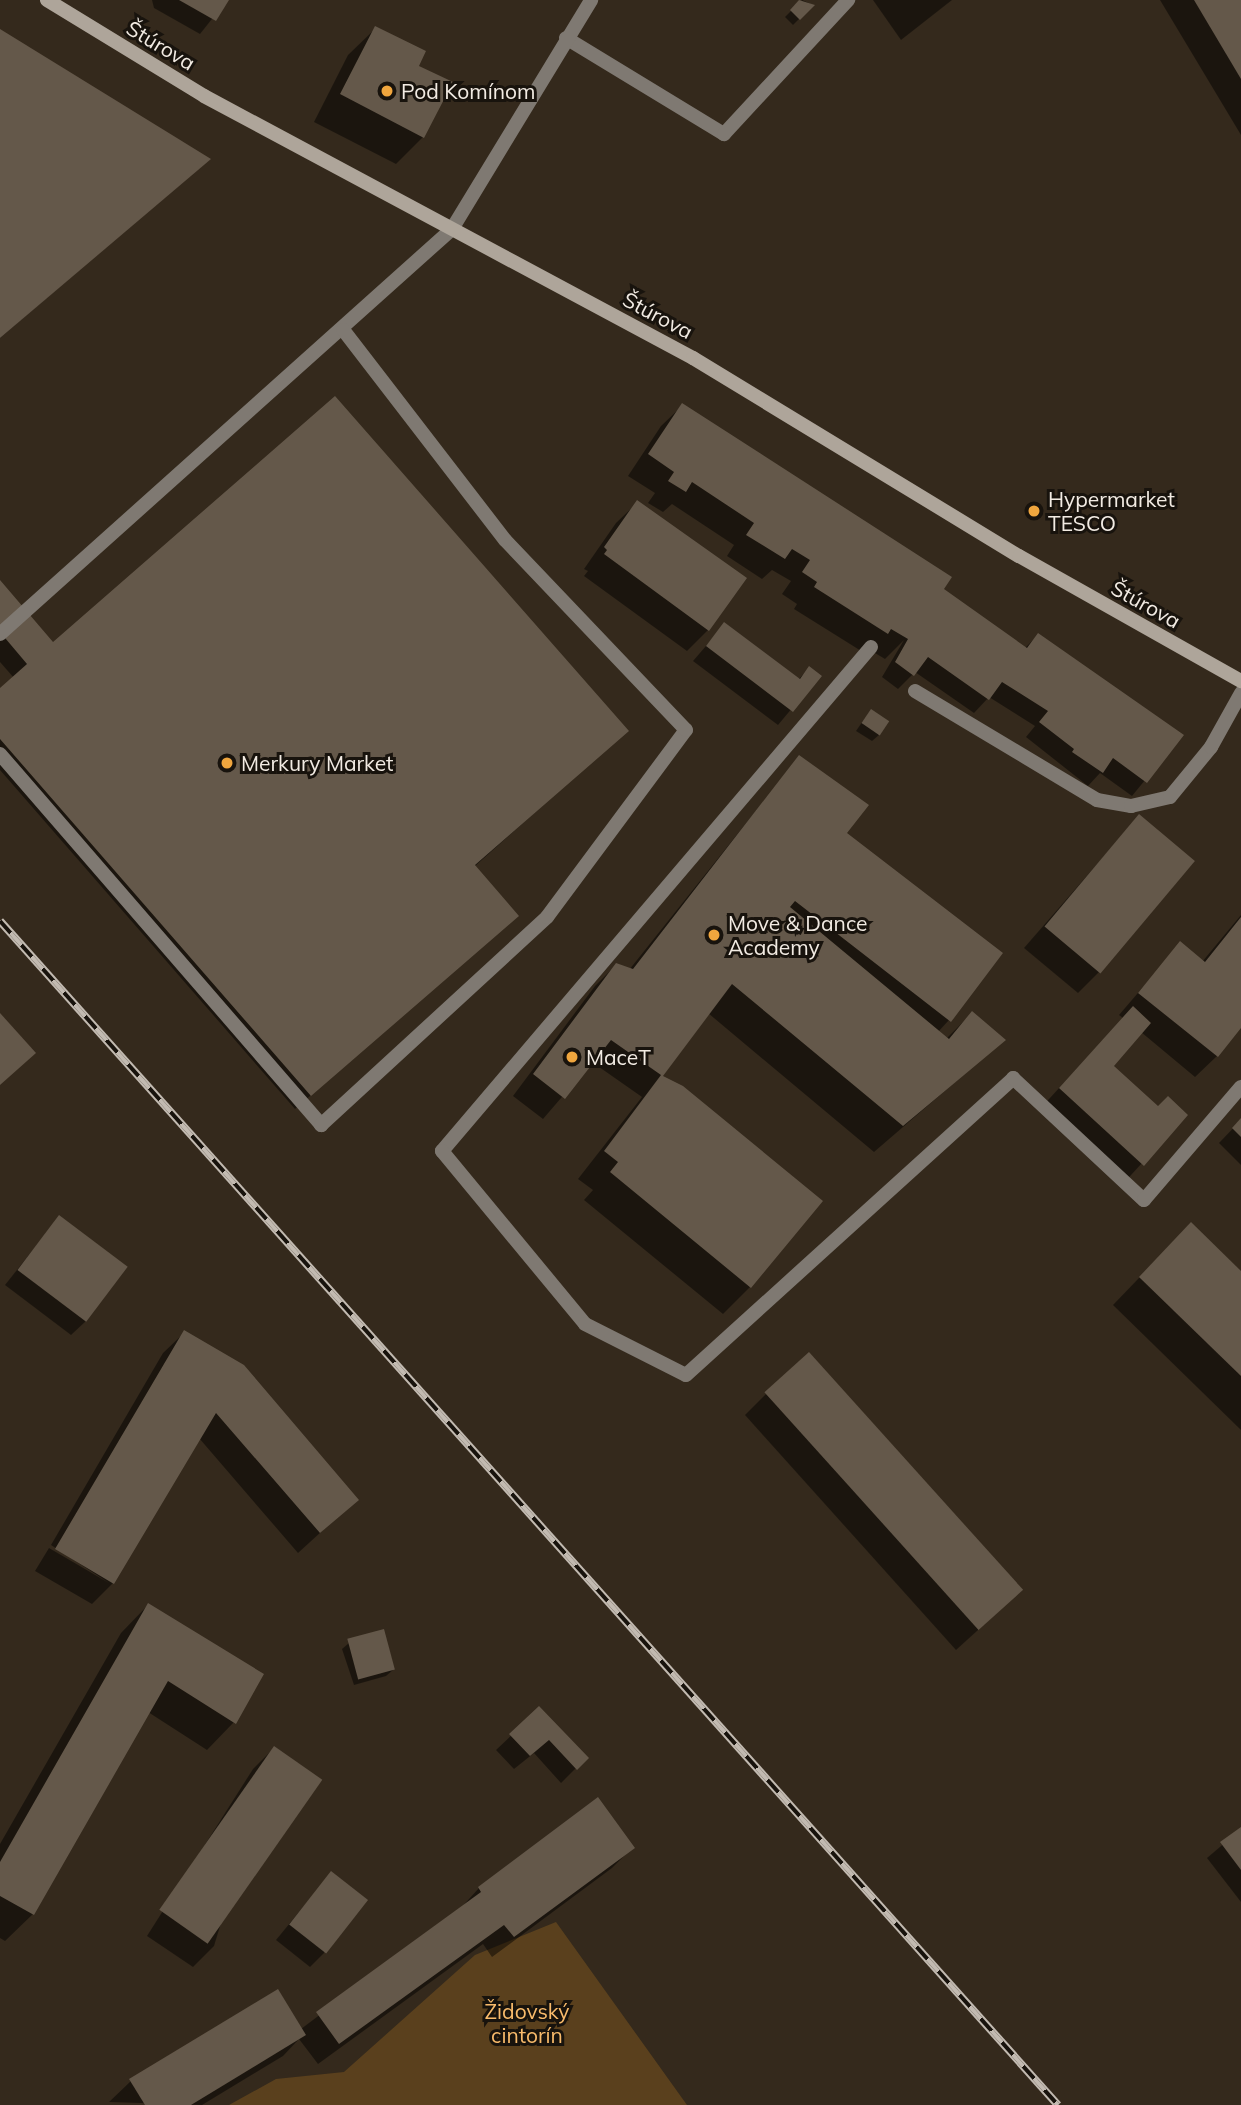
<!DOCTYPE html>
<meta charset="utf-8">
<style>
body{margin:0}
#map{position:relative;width:1241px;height:2105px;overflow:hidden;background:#34291c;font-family:Mulish,sans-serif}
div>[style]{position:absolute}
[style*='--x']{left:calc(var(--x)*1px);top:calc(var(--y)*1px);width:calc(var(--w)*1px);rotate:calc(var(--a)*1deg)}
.green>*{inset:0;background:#5a401d}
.shadow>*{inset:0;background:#0007}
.building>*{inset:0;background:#64584a;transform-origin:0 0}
.lane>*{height:14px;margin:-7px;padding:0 7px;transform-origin:7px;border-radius:7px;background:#7f7972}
.secondary>*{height:14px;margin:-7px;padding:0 7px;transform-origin:7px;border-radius:7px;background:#aea59a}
.rail>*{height:8px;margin-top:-4px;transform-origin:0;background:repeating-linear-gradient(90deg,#18130d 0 16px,#c2bab1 0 32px);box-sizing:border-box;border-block:2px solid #c2bab1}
.dots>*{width:19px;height:19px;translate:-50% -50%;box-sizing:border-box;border:4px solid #18130d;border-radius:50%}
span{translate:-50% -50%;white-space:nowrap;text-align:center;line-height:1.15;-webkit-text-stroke:6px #18130d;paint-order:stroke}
.street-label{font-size:21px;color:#f2ebe3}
.poi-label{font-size:21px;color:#f2ebe3}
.left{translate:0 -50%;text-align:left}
.park-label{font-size:21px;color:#f9bb6b}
</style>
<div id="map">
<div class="green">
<i style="clip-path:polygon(556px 1922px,687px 2105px,229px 2105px,276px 2079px,344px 2072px,475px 1955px)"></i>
</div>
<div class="shadow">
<i style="clip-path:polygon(152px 0,227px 0,200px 34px,154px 8px)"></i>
<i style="clip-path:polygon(802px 0,813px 5px,793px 25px,785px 17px)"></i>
<i style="clip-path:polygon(873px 0,952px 0,901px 40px)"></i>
<i style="clip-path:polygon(1160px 0,1241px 0,1241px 135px)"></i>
<i style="clip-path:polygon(376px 28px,423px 137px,396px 164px,314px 122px,348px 55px)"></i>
<i style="clip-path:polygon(0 31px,208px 159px,0 338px)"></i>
<i style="clip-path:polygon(683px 405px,936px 596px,1025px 648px,1038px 635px,1182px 735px,1132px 796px,1100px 773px,1088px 786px,1026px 737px,1035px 726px,989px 697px,974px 713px,915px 672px,898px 689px,882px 677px,904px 640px,885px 659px,870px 650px,866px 654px,794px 609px,797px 604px,782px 594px,791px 581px,772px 570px,762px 579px,727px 556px,734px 545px,672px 504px,663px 512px,648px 503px,655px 493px,628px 476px,661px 426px)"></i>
<i style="clip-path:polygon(638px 502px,708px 630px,687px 651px,584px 576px,588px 571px,584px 569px,616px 523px)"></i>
<i style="clip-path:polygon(0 582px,52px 644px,626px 731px,474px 867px,517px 916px,295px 1109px,0 770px,0 690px,14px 678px,0 662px)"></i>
<i style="clip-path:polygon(725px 624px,798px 680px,809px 668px,819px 676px,778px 725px,693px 661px)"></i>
<i style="clip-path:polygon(865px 718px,879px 735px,872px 741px,856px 731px)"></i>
<i style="clip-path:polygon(799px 757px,949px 1020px,938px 1032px,946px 1039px,972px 1013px,1004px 1040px,874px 1152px,708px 1013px,660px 1077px,750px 1287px,723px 1314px,584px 1200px,593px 1190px,578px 1179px,642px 1097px,592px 1062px,543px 1119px,513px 1096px,595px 986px,616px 965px,629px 970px)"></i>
<i style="clip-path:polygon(1139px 816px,1099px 972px,1078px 993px,1024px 948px)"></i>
<i style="clip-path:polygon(1241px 915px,1241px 1025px,1217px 1056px,1195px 1077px,1141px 1032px,1111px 1066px,1158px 1108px,1186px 1115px,1121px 1186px,1039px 1110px,1123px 1018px,1119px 1015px,1180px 944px,1202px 962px)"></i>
<i style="clip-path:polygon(1241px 1120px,1241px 1165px,1219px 1143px)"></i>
<i style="clip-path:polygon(59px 1217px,86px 1321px,71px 1335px,5px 1285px)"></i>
<i style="clip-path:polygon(1164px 1252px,1241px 1273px,1241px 1430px,1113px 1305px)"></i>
<i style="clip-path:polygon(185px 1332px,356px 1500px,298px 1553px,199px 1438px,113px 1583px,92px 1604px,35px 1571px,49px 1548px,109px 1583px,51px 1545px,163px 1353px)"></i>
<i style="clip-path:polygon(766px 1394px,999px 1611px,956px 1650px,745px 1415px)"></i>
<i style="clip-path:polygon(148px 1605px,234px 1722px,207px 1750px,148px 1712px,33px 1914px,5px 1941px,0 1938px,0 1844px,121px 1633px)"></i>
<i style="clip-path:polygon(349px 1643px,393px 1670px,386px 1676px,354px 1685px,342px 1649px)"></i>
<i style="clip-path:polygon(539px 1709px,586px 1758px,561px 1783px,534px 1753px,514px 1769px,496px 1750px)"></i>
<i style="clip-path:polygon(274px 1748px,214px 1946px,193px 1967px,147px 1936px,253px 1769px)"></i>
<i style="clip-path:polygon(1241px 1829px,1241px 1902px,1207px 1858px)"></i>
<i style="clip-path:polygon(633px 1847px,612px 1868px,492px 1957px,483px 1944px,318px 2064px,299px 2039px,283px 2056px,202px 2105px,109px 2102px,131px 2081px,301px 2029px,459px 1910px,479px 1888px)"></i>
<i style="clip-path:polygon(331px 1873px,324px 1953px,310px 1967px,276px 1940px)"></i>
</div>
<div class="building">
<i style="clip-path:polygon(179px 0,229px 0,216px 21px)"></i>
<i style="clip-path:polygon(799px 0,815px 5px,800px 20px,790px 10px)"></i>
<i style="clip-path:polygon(1194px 0,1241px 0,1241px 79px)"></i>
<i style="clip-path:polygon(375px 26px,426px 51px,419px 66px,453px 82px,424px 138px,340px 94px)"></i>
<i style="clip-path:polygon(0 29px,211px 159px,0 338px)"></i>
<i style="clip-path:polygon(335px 396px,629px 731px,475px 865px,519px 916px,311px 1096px,0 739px,0 688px,27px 664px,0 632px,0 580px,53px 642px)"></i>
<i style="clip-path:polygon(682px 403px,952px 577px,944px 589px,1027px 648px,1038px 633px,1184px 735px,1147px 783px,1113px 758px,1103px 773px,1072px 752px,1074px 749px,1039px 722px,1048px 711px,1002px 682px,989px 700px,928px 657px,914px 676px,895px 662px,908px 639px,891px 629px,888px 634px,814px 587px,817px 582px,802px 572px,810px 560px,792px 549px,785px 559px,746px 535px,754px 523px,692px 482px,686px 492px,668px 481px,674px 472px,648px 454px)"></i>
<i style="clip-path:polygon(637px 500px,747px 578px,709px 631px,604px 554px,607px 550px,604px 547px)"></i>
<i style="clip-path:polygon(724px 622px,800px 679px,809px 666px,822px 676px,793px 712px,706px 646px)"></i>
<i style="left:871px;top:709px;width:22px;height:17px;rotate:34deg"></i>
<i style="clip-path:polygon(799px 755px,869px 805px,847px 833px,1003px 953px,951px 1022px,795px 901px,790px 907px,949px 1039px,972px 1011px,1006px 1040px,903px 1126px,732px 984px,663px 1076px,683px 1086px,823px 1201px,751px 1288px,610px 1172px,618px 1162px,604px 1151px,661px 1075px,611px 1040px,565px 1099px,533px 1074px,616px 963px,633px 969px)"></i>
<i style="left:1139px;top:814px;width:73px;height:147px;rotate:40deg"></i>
<i style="clip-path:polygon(1241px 917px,1241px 1028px,1218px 1057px,1138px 993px,1180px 941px,1205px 962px)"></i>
<i style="clip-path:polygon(1133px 1006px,1151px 1023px,1114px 1066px,1158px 1106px,1168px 1096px,1188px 1115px,1144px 1166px,1059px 1088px)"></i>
<i style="clip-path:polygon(0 1013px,36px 1053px,0 1085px)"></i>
<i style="clip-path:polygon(1241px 1118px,1241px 1137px,1232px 1128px)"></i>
<i style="left:59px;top:1215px;width:86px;height:69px;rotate:37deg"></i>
<i style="clip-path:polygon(1191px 1222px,1241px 1271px,1241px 1376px,1139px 1277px)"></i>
<i style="clip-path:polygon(184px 1330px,244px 1365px,359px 1500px,320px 1533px,216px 1413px,114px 1584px,55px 1549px)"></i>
<i style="left:809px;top:1352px;width:320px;height:60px;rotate:48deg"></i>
<i style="clip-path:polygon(148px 1603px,264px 1674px,236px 1724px,168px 1681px,34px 1915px,0 1896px,0 1862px)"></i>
<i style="left:384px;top:1629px;width:42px;height:38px;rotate:75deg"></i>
<i style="clip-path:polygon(539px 1706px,589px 1758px,577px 1770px,549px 1740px,530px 1756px,509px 1734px)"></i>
<i style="left:274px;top:1746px;width:59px;height:200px;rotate:35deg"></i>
<i style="clip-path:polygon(598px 1797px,635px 1848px,514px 1937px,504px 1925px,339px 2044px,316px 2012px,481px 1892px,478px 1887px)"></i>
<i style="clip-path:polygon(1241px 1827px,1241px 1870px,1220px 1842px)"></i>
<i style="left:331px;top:1871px;width:47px;height:68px;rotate:38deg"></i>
<i style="clip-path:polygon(278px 1989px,306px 2035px,191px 2105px,145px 2105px,129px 2079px)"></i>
</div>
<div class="lane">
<i style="--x:566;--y:38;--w:185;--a:31.3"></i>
<i style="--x:724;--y:134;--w:183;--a:-47.2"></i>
<i style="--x:0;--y:634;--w:607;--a:-41.86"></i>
<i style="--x:452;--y:229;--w:268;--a:-58.7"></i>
<i style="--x:871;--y:647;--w:662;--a:130.4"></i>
<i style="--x:442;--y:1151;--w:224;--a:50.4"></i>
<i style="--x:585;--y:1324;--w:113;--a:26.8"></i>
<i style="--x:686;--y:1375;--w:442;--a:-42.2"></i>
<i style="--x:1013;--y:1078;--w:179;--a:43"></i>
<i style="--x:1144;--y:1200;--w:149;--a:-49.4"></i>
<i style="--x:915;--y:691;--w:212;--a:30.9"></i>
<i style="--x:1097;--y:800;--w:35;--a:10"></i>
<i style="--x:1131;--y:806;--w:40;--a:-13"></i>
<i style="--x:1170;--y:797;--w:65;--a:-50.6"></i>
<i style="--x:1211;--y:747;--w:62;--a:-60.9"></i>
<i style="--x:0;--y:754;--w:491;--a:49.1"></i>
<i style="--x:321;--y:1125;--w:307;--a:-42.6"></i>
<i style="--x:547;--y:917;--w:233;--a:-53.4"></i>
<i style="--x:686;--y:730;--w:262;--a:-133.6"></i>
<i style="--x:505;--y:540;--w:265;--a:-127.6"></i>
</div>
<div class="secondary">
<i style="--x:47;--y:0;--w:184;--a:31.4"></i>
<i style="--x:204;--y:96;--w:555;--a:28.18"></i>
<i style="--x:693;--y:358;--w:381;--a:31.3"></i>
<i style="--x:1019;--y:556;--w:255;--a:29.4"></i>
</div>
<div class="rail">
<i style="--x:0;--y:921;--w:1588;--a:48.22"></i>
</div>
<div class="dots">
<i style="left:387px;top:91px;background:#f0a63e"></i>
<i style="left:1034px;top:511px;background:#f0a63e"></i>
<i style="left:227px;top:763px;background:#f0a63e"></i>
<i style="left:714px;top:935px;background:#f0a63e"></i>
<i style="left:572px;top:1057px;background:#f0a63e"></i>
</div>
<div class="street-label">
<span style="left:161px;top:45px;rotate:31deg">Štúrova</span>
<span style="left:658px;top:315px;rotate:28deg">Štúrova</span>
<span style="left:1146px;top:604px;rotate:29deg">Štúrova</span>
</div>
<div class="poi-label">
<span class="left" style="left:401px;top:91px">Pod Komínom</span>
<span class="left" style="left:1048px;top:511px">Hypermarket<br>TESCO</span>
<span class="left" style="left:241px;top:763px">Merkury Market</span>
<span class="left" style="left:728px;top:935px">Move &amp; Dance<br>Academy</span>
<span class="left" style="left:586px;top:1057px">MaceT</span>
</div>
<div class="park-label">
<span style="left:527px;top:2023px">Židovský<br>cintorín</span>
</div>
</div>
